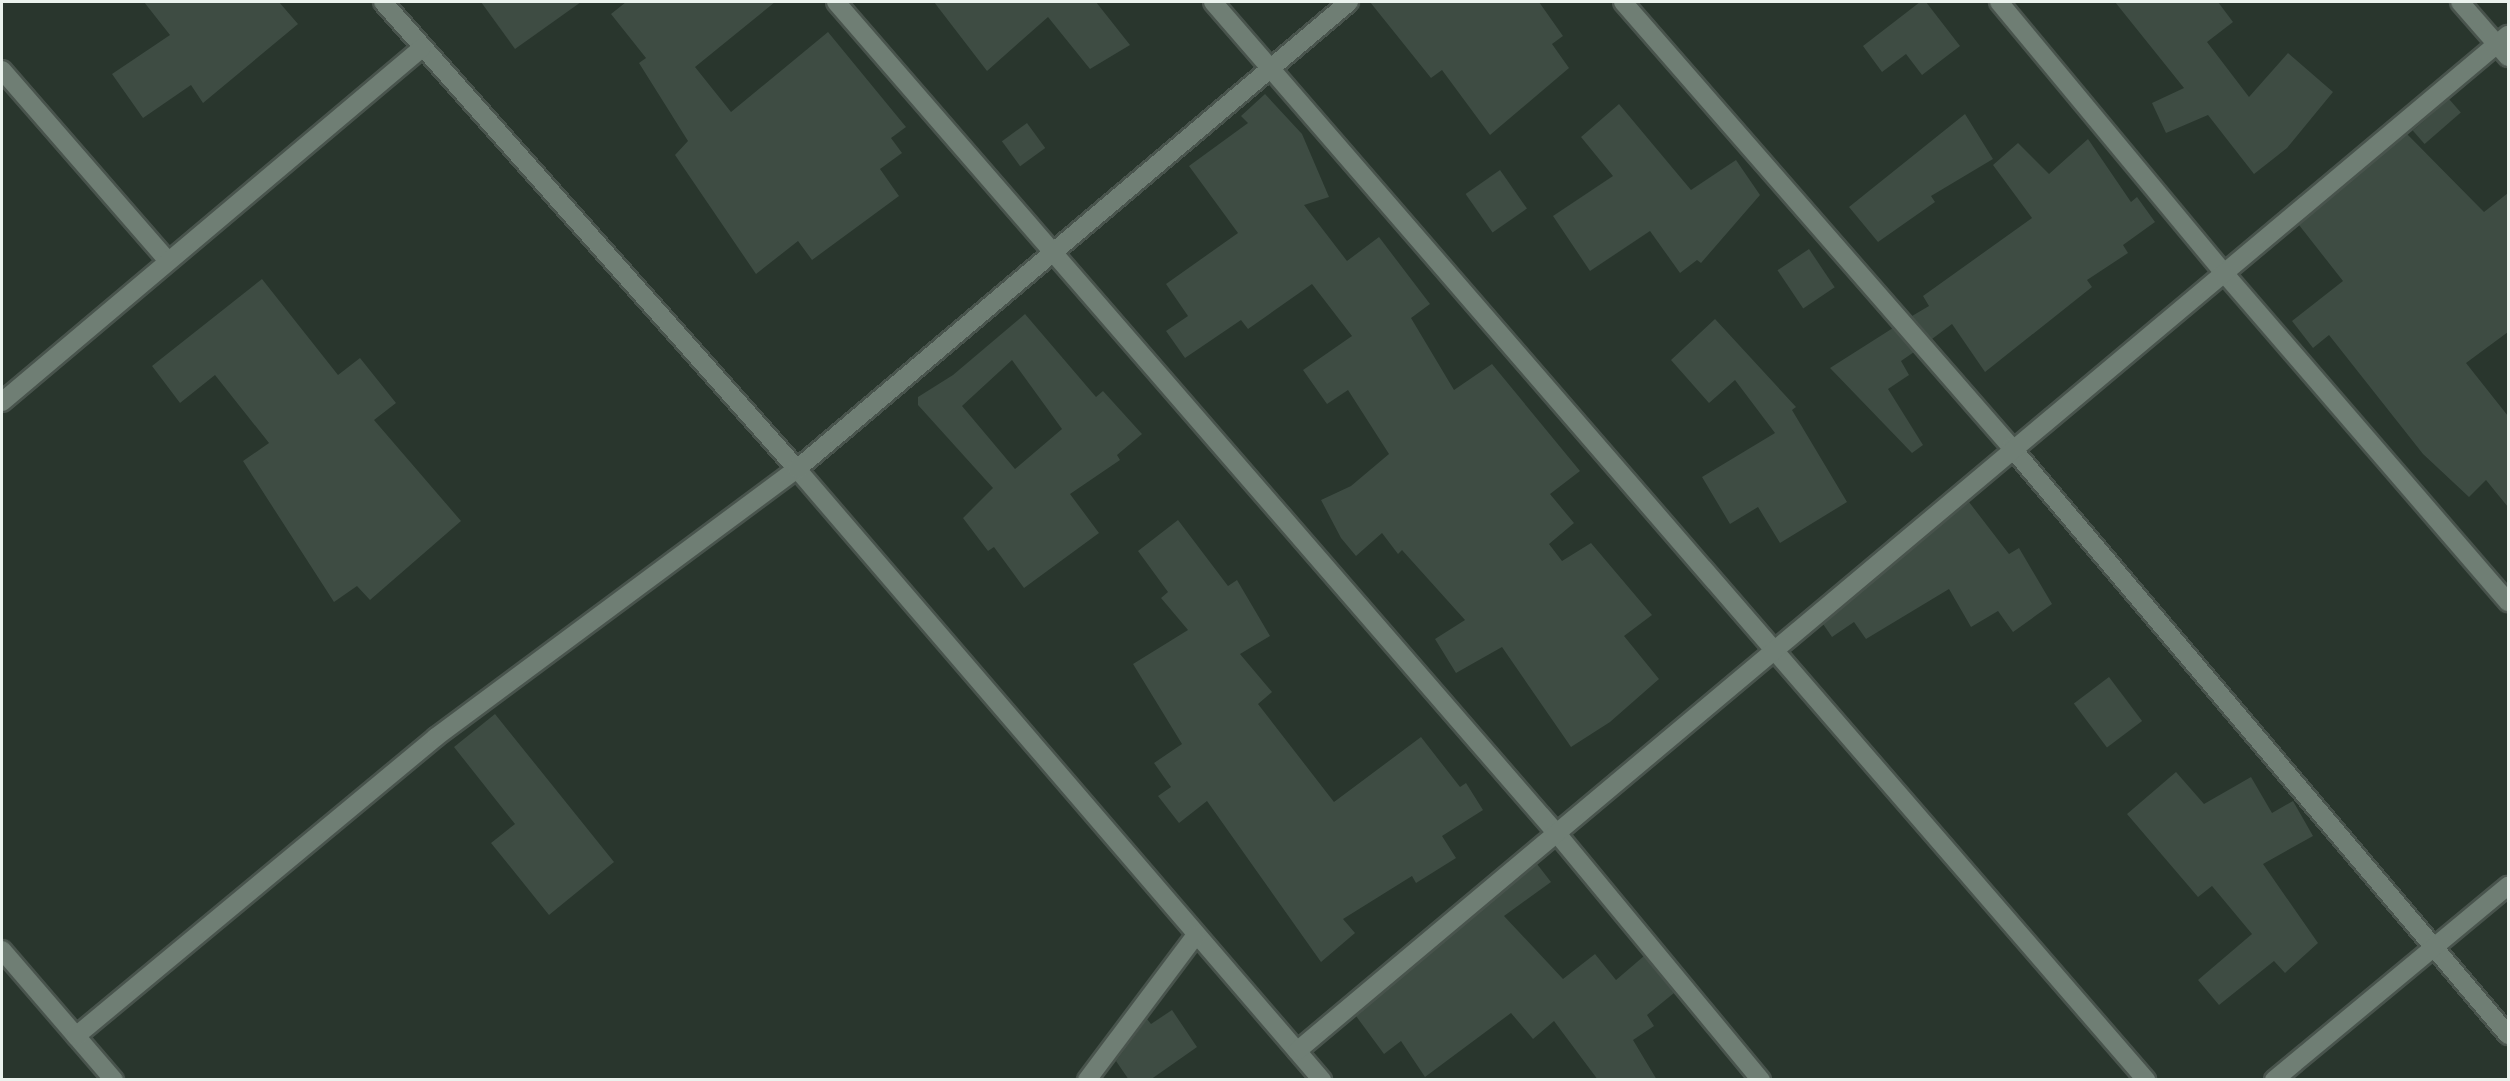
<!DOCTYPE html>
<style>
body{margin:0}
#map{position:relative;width:2510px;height:1081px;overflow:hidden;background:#29362d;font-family:"Fira Sans Condensed",sans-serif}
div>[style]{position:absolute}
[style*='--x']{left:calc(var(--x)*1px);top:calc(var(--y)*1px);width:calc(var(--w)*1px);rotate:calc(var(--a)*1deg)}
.building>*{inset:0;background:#3e4c43;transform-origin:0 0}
.roads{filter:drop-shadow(2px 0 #49544d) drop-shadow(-2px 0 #49544d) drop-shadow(0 2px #49544d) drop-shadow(0 -2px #49544d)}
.minor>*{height:18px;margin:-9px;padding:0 9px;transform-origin:9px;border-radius:9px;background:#6f7e74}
.tertiary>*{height:18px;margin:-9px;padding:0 9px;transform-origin:9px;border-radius:9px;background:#6f7e74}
span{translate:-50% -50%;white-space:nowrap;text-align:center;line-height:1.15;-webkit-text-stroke:4.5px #29362d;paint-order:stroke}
.frame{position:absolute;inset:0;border:3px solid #eaf2ed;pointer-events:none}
</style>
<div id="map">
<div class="building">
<i style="clip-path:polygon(144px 2px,279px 2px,298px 24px,203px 103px,191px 85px,143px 118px,112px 74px,170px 35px)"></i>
<i style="clip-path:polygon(481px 2px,581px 2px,515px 49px)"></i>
<i style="clip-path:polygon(626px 2px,775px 2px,695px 67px,731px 112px,828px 32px,906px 127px,891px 138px,902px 153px,880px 169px,899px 196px,812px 260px,798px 241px,756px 274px,675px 155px,688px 141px,639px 63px,646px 58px,611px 14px)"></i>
<i style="clip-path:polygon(934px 2px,1096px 2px,1130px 45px,1090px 69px,1048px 17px,987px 71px)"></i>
<i style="clip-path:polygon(1370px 2px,1539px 2px,1563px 36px,1552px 44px,1569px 68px,1490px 135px,1442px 70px,1431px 78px)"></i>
<i style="clip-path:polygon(1920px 2px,1926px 2px,1960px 46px,1922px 75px,1906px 54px,1882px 72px,1863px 46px)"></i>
<i style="clip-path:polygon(2115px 2px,2218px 2px,2233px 22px,2207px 42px,2249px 97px,2288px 53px,2333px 92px,2287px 148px,2254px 174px,2208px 115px,2166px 133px,2152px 103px,2184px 88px)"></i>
<i style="clip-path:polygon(1265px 94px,1302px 134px,1329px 197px,1304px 205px,1347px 261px,1379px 237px,1430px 304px,1411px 318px,1454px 390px,1492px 364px,1580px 471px,1550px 494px,1574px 523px,1549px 544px,1562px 561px,1591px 543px,1652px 615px,1624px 636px,1659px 679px,1610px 722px,1571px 747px,1502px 647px,1456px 673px,1435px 639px,1465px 620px,1402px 550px,1398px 554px,1382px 533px,1356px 556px,1341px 538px,1321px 500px,1351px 486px,1389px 454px,1348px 390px,1327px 404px,1303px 370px,1352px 336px,1312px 284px,1248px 329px,1241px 320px,1185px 358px,1166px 331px,1188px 316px,1166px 284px,1238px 233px,1189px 166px,1248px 123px,1241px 116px)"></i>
<i style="left:2449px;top:99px;width:18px;height:48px;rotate:49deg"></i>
<i style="clip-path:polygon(1619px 104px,1691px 190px,1736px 160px,1760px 195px,1701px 263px,1697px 260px,1680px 273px,1650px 231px,1590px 271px,1553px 216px,1613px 176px,1581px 137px)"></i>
<i style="clip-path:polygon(1965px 114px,1993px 159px,1931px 196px,1935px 202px,1878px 242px,1849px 207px)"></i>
<i style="left:1027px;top:123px;width:31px;height:31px;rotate:54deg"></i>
<i style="clip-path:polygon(2407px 134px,2484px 212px,2508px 193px,2508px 332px,2466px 363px,2508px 416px,2508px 507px,2486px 480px,2469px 497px,2423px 454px,2329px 335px,2313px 348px,2292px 321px,2343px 281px,2299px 225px)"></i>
<i style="clip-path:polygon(2088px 139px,2131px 202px,2137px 197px,2155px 222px,2123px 245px,2128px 253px,2087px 280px,2092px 287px,1985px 372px,1952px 324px,1932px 339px,1912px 316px,1929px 306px,1923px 296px,2032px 218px,1993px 165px,2018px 143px,2049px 174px)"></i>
<i style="left:1500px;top:170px;width:47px;height:42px;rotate:55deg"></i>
<i style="left:1809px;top:249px;width:46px;height:38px;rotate:56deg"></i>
<i style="clip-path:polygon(262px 279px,338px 375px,360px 358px,396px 403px,374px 420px,461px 521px,370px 600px,357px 586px,334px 602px,243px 461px,269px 443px,215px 375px,180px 403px,152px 366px)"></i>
<i style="clip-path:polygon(evenodd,1025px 314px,1096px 397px,1103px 391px,1142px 434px,1117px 455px,1120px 460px,1070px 494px,1099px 533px,1024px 588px,994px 547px,988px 551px,963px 518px,993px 488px,918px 405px,918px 397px,953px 375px,1025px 314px,1012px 360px,1062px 429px,1015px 469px,962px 406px,1012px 360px)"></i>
<i style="clip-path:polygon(1715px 319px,1796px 407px,1792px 410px,1847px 502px,1780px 543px,1758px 507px,1730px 524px,1702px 477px,1775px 433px,1735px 380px,1709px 403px,1671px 360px)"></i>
<i style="clip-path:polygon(1893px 328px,1914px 352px,1901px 361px,1909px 375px,1888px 389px,1923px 445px,1912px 453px,1830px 368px)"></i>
<i style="clip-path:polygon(1969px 502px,2009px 554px,2019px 548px,2052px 604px,2013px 632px,1998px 611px,1971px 627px,1949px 589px,1866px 639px,1854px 622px,1832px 637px,1823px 624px)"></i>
<i style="clip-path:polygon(1178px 520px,1228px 586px,1237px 580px,1270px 636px,1240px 654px,1272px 692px,1258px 704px,1334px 802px,1421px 737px,1460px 787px,1466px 783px,1483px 810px,1442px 836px,1456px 858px,1416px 883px,1412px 876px,1343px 919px,1355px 933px,1321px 962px,1207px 801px,1179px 823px,1158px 796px,1171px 787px,1154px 763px,1182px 744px,1133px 664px,1188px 630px,1161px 598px,1168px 592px,1138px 551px)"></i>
<i style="left:2109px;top:677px;width:55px;height:44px;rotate:53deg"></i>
<i style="clip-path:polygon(495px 714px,614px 862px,549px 915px,491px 843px,515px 824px,454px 747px)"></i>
<i style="clip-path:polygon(2176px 772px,2204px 804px,2251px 777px,2272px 813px,2293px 801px,2313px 836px,2263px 864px,2318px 943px,2285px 973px,2274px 961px,2219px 1005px,2198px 980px,2252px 934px,2212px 886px,2198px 897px,2127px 814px)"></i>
<i style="clip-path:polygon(1537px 864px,1551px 882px,1504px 916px,1563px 979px,1595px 954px,1616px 980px,1644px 956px,1674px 993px,1647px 1015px,1654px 1026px,1633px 1040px,1657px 1080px,1598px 1080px,1554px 1021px,1533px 1039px,1511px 1013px,1425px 1077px,1401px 1041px,1384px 1054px,1356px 1016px)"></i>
<i style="clip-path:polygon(1172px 1010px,1197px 1047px,1150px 1080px,1129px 1080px,1116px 1061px,1147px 1019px,1151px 1024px)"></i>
</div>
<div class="roads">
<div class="minor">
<i style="--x:383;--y:2;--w:624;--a:48.44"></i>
<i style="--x:797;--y:469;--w:806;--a:49.33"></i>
<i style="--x:836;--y:2;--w:1104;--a:49.08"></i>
<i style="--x:1559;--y:836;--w:317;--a:50.4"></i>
<i style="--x:1213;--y:2;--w:1426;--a:49.12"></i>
<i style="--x:1623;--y:2;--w:590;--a:48.91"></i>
<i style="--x:2011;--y:447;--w:770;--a:49.79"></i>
<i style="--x:1999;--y:2;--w:352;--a:50.3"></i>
<i style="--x:2224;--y:273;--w:435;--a:49.2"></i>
<i style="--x:2;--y:70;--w:253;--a:49"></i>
<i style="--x:2;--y:402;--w:549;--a:-40.13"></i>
<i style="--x:2;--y:950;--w:172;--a:49.3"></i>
<i style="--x:76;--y:1036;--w:468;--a:-39.7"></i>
<i style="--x:436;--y:737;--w:450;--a:-36.6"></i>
<i style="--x:797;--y:469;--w:723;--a:-40.23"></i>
<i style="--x:1297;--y:1051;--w:1581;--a:-40"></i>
<i style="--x:1087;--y:1080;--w:181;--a:-53.1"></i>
<i style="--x:2274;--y:1080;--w:304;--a:-39.7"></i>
</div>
<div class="tertiary">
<i style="--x:2460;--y:2;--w:73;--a:48.9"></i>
</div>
</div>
<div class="frame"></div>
</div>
